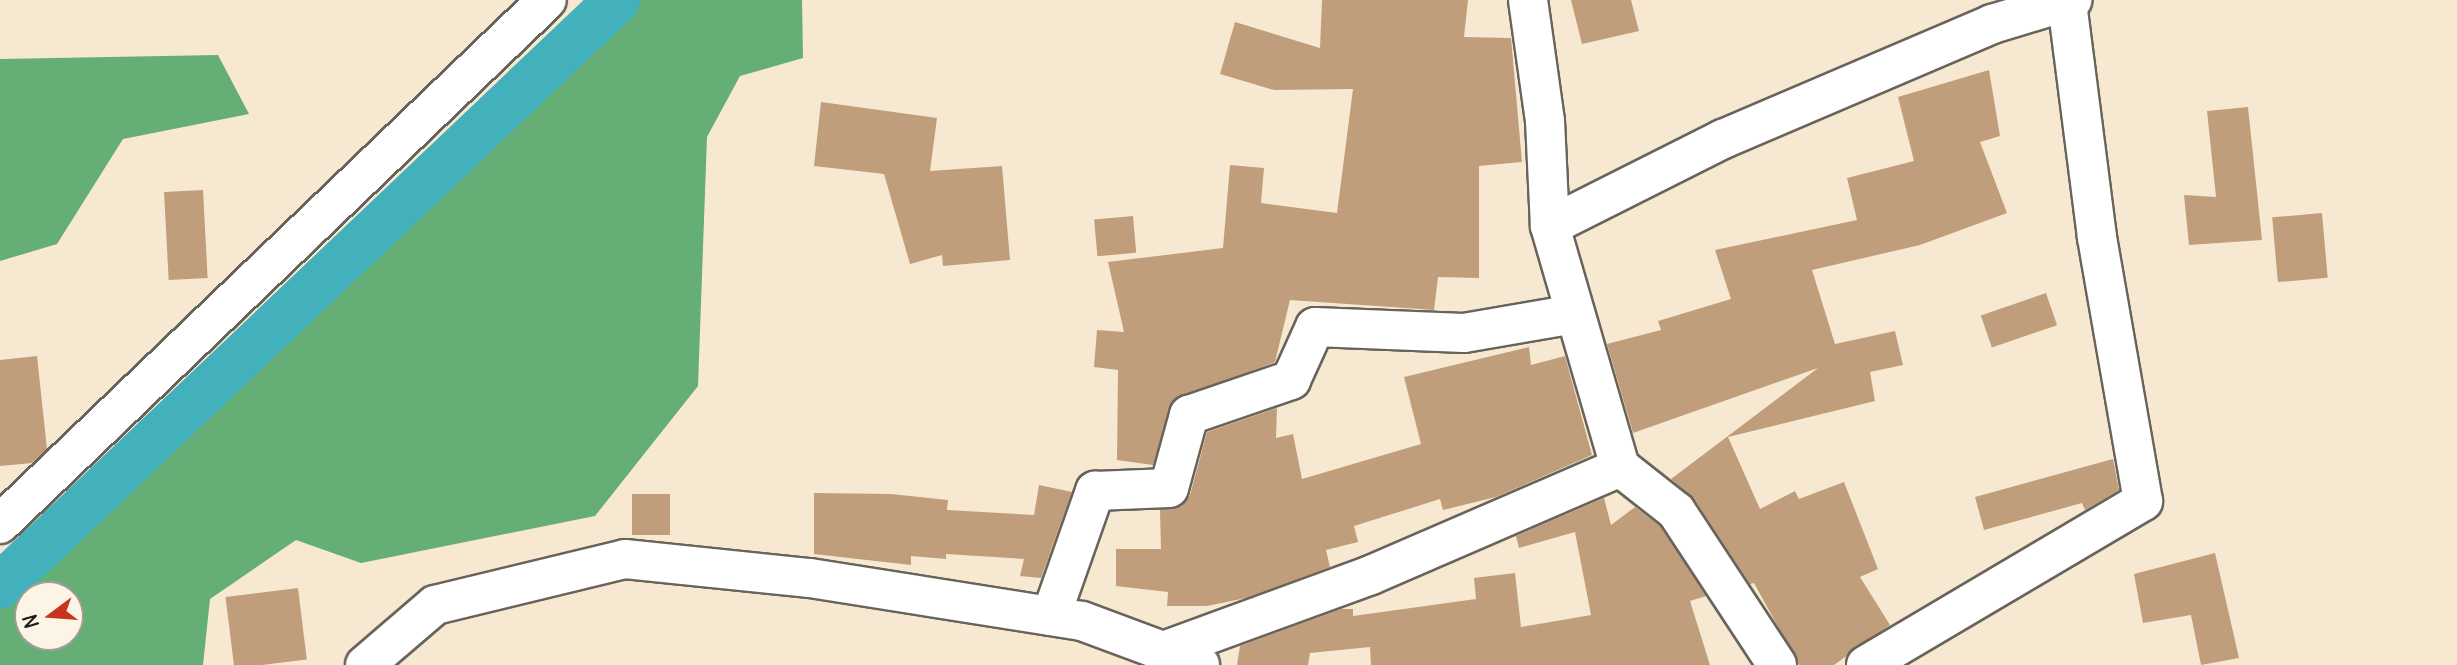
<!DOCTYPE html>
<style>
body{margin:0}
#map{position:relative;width:2457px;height:665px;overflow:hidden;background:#f7e9d1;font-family:Delius,sans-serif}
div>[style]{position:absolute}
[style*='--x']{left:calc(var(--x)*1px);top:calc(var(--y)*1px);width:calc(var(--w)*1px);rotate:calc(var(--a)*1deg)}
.forest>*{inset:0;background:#65ae75}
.canal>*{height:46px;margin:-23px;padding:0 23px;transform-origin:23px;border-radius:23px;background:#42b1bc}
.building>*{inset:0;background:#c09e7b;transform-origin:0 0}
.roads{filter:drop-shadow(2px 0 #69645b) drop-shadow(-2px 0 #69645b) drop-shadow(0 2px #69645b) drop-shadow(0 -2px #69645b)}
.minor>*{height:38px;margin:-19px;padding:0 19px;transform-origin:19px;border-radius:19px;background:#fff}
span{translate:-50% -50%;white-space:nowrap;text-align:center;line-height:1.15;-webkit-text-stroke:6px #fcf5e5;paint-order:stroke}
.north{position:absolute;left:14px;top:581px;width:70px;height:70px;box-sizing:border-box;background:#fcf5e5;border:2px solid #a29e95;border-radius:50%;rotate:254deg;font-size:19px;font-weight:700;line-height:28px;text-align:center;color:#1c1c1c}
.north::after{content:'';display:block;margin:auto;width:24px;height:32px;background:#c8321e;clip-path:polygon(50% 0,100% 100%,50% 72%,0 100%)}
</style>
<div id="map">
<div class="forest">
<i style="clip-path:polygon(evenodd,591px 0,802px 0,803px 58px,740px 76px,707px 137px,698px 386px,595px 516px,361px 563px,296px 540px,210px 599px,203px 665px,0 665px,0 566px,591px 0,70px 595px,70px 637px,28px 637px,28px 595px,70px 595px)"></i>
<i style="clip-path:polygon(218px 55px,249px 114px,123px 139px,57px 244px,0 261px,0 59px)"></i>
</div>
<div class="canal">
<i style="--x:0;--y:586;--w:851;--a:-43.52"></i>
</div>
<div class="building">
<i style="clip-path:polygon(1322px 0,1468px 0,1464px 37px,1511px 38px,1522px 162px,1479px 166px,1479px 278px,1438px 277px,1434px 310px,1290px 300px,1275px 362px,1174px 400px,1153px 465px,1117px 460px,1118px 370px,1094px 367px,1097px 330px,1124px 332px,1108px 262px,1223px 248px,1230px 165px,1264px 168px,1261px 203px,1337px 213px,1353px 89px,1274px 90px,1220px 74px,1235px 22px,1320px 48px)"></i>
<i style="clip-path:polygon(1571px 0,1631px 0,1639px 31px,1582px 44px)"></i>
<i style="clip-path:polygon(1989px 70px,2000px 136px,1980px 142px,2007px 213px,1920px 245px,1812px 270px,1835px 344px,1895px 331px,1903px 365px,1870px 372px,1875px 401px,1728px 437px,1760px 509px,1795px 491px,1799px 499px,1844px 482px,1878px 569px,1860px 577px,1890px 625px,1834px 665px,1799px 665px,1754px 583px,1750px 584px,1694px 499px,1671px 479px,1818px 368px,1633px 433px,1607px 344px,1661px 330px,1658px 321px,1731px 299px,1715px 250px,1857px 220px,1847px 178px,1914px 161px,1898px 97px)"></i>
<i style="clip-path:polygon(821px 102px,937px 118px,930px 171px,1002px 166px,1010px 260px,943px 266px,942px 255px,910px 264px,884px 174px,814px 166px)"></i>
<i style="clip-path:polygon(2248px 107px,2262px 240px,2189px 245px,2184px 195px,2216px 197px,2207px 111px)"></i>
<i style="left:203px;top:190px;width:88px;height:39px;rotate:87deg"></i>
<i style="left:2322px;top:213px;width:65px;height:50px;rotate:85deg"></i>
<i style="left:1133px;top:216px;width:37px;height:39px;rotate:85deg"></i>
<i style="left:2046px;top:293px;width:34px;height:69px;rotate:71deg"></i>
<i style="clip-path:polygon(1529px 347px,1531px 365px,1565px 356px,1592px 455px,1496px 497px,1443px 510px,1440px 499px,1354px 526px,1358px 542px,1326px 550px,1330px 567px,1246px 598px,1207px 606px,1167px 606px,1168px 592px,1116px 586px,1116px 549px,1161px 549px,1160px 510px,1182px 506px,1190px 495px,1207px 432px,1277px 408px,1276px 438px,1293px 434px,1302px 479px,1421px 444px,1404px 377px)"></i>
<i style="clip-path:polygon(37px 356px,47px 449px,32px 463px,0 466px,0 360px)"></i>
<i style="clip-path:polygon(2113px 459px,2119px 490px,2085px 510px,2082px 503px,1984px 530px,1975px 497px)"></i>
<i style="clip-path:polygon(1039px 485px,1072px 492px,1041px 578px,1020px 576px,1024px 559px,946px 554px,946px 559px,911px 556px,911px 565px,814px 554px,814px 493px,891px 494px,948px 500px,947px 510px,1034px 515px)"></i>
<i style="left:632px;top:494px;width:38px;height:41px"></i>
<i style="clip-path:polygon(1604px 498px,1611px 525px,1635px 507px,1660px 526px,1706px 596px,1690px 601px,1710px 665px,1371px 665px,1370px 647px,1310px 653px,1308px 665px,1237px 665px,1240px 646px,1341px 609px,1353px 609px,1353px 616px,1476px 599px,1474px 578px,1515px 573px,1521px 627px,1591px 615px,1575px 532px,1519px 548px,1516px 536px)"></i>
<i style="clip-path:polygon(2215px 553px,2239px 658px,2201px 665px,2191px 615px,2143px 623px,2134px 574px)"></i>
<i style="left:298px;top:588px;width:72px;height:73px;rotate:83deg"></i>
</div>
<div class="roads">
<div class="minor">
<i style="--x:1528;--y:0;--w:122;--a:82"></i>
<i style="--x:1545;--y:121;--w:105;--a:87.3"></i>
<i style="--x:1550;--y:226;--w:251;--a:73.8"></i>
<i style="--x:1620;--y:467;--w:71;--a:38.2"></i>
<i style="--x:1676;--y:511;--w:184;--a:56.7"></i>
<i style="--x:1550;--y:226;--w:194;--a:-26.7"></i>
<i style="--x:1723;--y:139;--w:293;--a:-23.1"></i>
<i style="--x:1992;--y:24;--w:84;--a:-16.7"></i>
<i style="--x:0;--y:524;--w:757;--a:-43.77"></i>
<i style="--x:1051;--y:616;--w:133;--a:-70.6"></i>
<i style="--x:1095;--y:491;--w:74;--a:-2.3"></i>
<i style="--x:1169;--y:488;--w:76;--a:-74.7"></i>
<i style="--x:1189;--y:415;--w:108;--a:-18.9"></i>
<i style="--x:1291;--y:380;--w:58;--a:-65.6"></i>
<i style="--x:1315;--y:327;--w:149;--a:2.3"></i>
<i style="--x:1464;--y:333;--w:112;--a:-9.8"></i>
<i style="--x:1166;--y:650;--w:218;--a:-20.1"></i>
<i style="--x:1371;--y:575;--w:271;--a:-23.4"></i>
<i style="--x:365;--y:665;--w:92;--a:-40.6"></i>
<i style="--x:435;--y:605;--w:195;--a:-13.6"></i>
<i style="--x:625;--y:559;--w:186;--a:5.9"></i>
<i style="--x:810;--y:578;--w:275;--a:9"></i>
<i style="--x:1082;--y:621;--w:126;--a:20.4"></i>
<i style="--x:1866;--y:665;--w:322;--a:-30.6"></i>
<i style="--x:2143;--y:501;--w:268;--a:-99.9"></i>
<i style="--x:2097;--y:237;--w:237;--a:-97.3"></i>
</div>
</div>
<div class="north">N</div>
</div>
